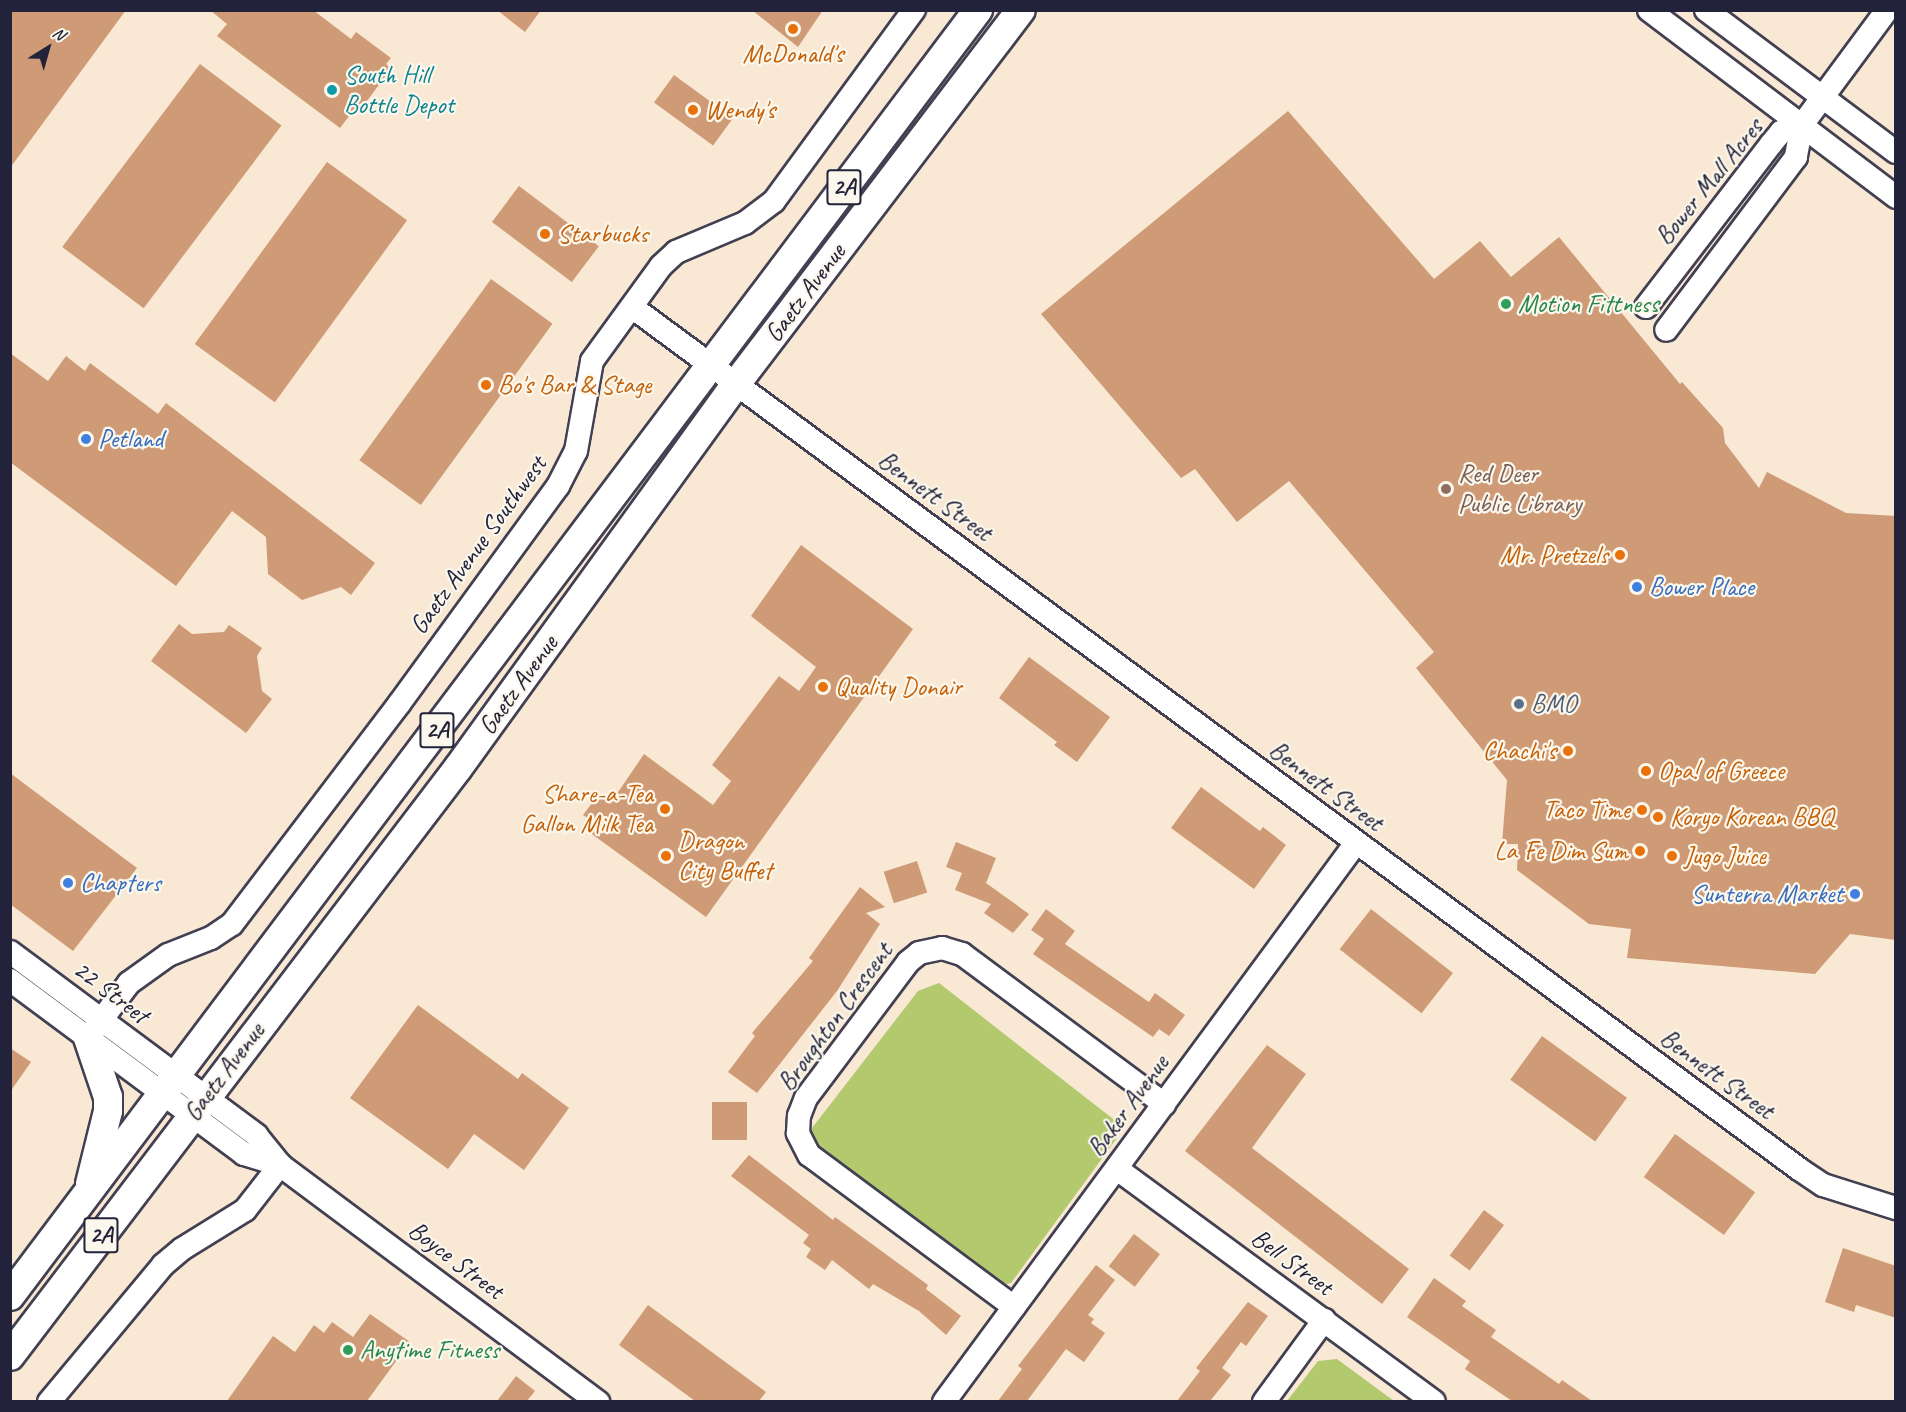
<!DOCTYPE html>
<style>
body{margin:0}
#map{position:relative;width:1906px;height:1412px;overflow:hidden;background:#f8e8d4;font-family:Caveat,sans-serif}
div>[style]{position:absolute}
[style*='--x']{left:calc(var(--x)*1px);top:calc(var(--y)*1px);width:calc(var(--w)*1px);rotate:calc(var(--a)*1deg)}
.green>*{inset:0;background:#b2c96e}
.building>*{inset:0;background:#cf9b77;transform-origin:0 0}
.roads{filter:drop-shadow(2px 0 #424052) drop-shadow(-2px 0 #424052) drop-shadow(0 2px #424052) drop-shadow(0 -2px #424052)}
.minor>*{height:22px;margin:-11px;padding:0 11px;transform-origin:11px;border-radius:11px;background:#fff}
.major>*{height:28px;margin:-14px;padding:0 14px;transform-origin:14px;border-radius:14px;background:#fff}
.dots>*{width:16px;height:16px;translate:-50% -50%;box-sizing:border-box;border:3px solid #fbf7ec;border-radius:50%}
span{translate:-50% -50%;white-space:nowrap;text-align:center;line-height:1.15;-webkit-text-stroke:4.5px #fbf7ec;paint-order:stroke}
.shield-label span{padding:2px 4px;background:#fbf7ec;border:2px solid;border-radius:4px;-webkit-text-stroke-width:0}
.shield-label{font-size:24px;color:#22223b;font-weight:700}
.food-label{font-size:26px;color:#c56008}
.left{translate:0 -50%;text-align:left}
.right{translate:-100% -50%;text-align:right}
.culture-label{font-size:26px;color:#0d838f}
.street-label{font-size:26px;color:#22223b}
.leisure-label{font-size:26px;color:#27864d}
.shop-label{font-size:26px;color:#366cbe}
.education-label{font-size:26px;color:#785e54}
.service-label{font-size:26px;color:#4e5e75}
.frame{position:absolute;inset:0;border:12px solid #22223b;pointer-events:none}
.north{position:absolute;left:18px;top:18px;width:60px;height:60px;-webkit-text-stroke:4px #fbf7ec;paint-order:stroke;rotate:37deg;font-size:16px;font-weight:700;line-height:24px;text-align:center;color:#22223b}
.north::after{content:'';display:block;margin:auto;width:21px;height:27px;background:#22223b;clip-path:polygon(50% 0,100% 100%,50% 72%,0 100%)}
</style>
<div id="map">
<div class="green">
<i style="clip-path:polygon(939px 983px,1117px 1122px,1117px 1138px,1011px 1283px,989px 1288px,812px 1157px,812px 1128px,918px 991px)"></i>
<i style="clip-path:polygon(1337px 1359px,1394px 1401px,1287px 1401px,1318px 1361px)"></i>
</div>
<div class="building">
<i style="clip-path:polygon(10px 10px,126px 10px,10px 168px)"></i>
<i style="clip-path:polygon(210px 10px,313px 10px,351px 39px,356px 32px,391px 58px,386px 64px,391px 69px,357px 114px,353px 111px,340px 128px,217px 36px,227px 24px)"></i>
<i style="clip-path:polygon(497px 10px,541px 10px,525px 32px)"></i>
<i style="clip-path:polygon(752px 10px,823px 10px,798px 47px)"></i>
<i style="left:200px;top:64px;width:102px;height:229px;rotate:37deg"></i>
<i style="left:674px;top:75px;width:73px;height:34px;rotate:36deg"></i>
<i style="clip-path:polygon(1288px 111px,1434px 279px,1480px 241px,1511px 277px,1559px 237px,1680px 384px,1682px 382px,1723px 428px,1725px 443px,1759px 488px,1767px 472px,1846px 513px,1896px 516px,1896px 940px,1850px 934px,1815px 974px,1627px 958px,1631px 929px,1589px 924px,1517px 870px,1518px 844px,1502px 844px,1507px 780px,1416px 668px,1434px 652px,1289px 481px,1237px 522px,1195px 469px,1181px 478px,1041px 314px)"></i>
<i style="left:327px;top:162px;width:99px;height:225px;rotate:36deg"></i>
<i style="left:519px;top:186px;width:100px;height:45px;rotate:37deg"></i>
<i style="left:491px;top:279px;width:76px;height:224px;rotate:36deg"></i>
<i style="clip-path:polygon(10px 353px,48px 381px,66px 356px,85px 371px,90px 363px,158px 414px,166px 403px,375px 563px,351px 595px,341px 587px,302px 600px,268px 574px,266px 537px,232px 511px,176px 586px,10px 462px)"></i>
<i style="clip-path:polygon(801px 545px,913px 629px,706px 917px,589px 832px,595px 823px,583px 815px,598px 795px,610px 804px,644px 754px,713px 805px,731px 781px,712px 765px,779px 676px,799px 691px,816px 667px,751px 616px)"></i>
<i style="clip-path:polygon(179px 624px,192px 634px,224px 632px,229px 625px,262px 648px,257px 656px,262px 691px,272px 699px,246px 733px,151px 661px)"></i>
<i style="clip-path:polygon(1029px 657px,1110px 717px,1077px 762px,1054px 745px,1057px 742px,999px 698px)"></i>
<i style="clip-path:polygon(10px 773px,137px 868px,73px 951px,10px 904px)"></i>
<i style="clip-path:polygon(1201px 787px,1260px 831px,1263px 827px,1286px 845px,1254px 889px,1171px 828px)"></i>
<i style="clip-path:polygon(956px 842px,996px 858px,986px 883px,1029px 914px,1013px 933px,984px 913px,991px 904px,955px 890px,962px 873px,946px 867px)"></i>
<i style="left:917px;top:861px;width:33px;height:35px;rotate:72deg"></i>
<i style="clip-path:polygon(860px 887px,885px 907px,866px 913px,880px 924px,837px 991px,757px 1093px,728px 1072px,755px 1036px,752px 1033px,813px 961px,809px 958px)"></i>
<i style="clip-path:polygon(1046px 909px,1075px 931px,1065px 944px,1149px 1002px,1155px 993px,1185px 1015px,1169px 1036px,1159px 1029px,1153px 1037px,1033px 954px,1044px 939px,1031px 930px)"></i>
<i style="left:1371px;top:909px;width:104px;height:51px;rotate:38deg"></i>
<i style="clip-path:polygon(418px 1005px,518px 1079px,522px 1073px,569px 1108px,524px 1170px,474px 1134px,448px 1169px,350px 1098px)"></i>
<i style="left:1542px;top:1036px;width:105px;height:54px;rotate:36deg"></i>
<i style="clip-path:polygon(1267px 1045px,1306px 1074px,1252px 1148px,1409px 1269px,1382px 1304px,1185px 1151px)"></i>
<i style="clip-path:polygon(10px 1048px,31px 1062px,10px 1092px)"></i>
<i style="left:712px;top:1102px;width:35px;height:38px"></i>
<i style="left:1675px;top:1134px;width:99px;height:53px;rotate:36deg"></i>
<i style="clip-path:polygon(749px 1155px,833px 1220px,835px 1217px,928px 1285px,926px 1289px,961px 1316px,946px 1335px,919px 1311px,873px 1284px,869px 1289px,832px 1260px,825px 1270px,806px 1257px,811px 1249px,803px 1243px,809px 1235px,731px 1176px)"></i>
<i style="left:1484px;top:1210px;width:25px;height:57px;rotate:37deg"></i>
<i style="left:1134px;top:1234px;width:33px;height:41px;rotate:38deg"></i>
<i style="clip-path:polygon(1843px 1248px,1896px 1266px,1896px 1318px,1856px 1305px,1854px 1312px,1825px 1302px)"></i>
<i style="clip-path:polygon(1096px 1265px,1115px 1280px,1088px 1315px,1094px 1319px,1091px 1323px,1105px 1333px,1084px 1362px,1066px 1349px,1027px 1401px,998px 1401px,1022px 1369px,1018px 1366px)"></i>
<i style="clip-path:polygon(1434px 1278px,1466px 1301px,1462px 1306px,1496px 1330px,1491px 1337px,1559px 1384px,1562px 1380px,1592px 1401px,1512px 1401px,1465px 1369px,1470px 1361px,1407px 1317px)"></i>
<i style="clip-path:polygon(1248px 1302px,1268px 1316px,1246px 1346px,1241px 1342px,1222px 1368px,1231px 1375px,1210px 1401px,1177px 1401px,1200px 1371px,1196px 1368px)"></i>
<i style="clip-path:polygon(648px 1305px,766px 1392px,759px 1401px,695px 1401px,619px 1345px)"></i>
<i style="clip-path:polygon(370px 1314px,410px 1342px,367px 1401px,227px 1401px,273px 1336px,295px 1352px,314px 1325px,324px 1333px,332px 1322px,353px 1337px)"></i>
<i style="clip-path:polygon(516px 1376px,535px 1391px,527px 1401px,497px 1401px)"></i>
</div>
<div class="roads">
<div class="minor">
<i style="--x:1649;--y:10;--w:310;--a:37.1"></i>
<i style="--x:1706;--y:10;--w:237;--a:36.8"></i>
<i style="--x:1802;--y:125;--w:143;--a:-53.5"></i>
<i style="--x:632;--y:307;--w:1451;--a:36.45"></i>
<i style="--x:1799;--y:1169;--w:29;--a:34"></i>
<i style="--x:1823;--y:1185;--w:77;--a:17.5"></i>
<i style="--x:1646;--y:307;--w:205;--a:-52.5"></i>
<i style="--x:1771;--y:144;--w:16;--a:-50"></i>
<i style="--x:1781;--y:132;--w:22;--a:-18"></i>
<i style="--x:1802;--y:125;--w:33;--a:101"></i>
<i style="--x:1796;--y:157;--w:216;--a:126.9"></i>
<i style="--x:10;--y:952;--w:307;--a:36.6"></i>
<i style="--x:256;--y:1135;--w:38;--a:51"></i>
<i style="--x:280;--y:1165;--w:397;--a:36.7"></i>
<i style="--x:10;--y:980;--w:292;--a:36.6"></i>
<i style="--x:244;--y:1154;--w:38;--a:17"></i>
<i style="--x:88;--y:1038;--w:69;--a:-53.3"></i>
<i style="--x:129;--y:983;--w:48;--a:-35.7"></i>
<i style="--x:168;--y:955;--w:46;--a:-21.6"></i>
<i style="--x:211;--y:938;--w:25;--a:-34"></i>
<i style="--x:232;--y:924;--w:276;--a:-52.8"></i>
<i style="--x:399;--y:704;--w:270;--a:-53.9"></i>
<i style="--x:558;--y:486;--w:39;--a:-63"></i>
<i style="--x:576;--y:451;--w:91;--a:-79.9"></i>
<i style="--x:592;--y:361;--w:117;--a:-54"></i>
<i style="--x:661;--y:266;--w:21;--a:-43"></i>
<i style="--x:676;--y:252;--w:75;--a:-22.8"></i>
<i style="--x:745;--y:223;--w:36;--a:-37"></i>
<i style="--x:774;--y:201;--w:237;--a:-53.8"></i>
<i style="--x:1117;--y:1169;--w:393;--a:36.3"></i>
<i style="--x:1014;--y:1307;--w:255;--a:-143.4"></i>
<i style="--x:809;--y:1155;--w:25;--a:-117"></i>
<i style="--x:798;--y:1133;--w:17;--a:-87"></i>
<i style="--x:799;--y:1116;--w:19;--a:-69"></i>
<i style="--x:806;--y:1098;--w:170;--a:-53.1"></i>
<i style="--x:908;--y:962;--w:14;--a:-39"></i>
<i style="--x:919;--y:953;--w:24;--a:-12"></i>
<i style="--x:942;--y:948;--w:21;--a:17"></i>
<i style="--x:962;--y:954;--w:252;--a:36.6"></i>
<i style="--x:49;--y:1402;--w:178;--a:-50.2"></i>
<i style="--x:163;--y:1265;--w:25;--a:-40"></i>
<i style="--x:182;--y:1249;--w:74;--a:-31.8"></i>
<i style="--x:245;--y:1210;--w:57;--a:-52.1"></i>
<i style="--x:944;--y:1402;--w:694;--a:-53.61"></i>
<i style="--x:1264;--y:1402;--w:102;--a:-53.8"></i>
</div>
<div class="major">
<i style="--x:88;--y:1038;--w:62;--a:71.3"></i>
<i style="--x:108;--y:1097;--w:14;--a:90"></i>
<i style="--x:108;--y:1111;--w:75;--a:103.9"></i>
<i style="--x:10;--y:1296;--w:1610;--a:-53.03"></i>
<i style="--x:10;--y:1356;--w:739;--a:-52.7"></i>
<i style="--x:458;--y:768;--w:474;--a:-54.1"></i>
<i style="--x:736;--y:384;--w:470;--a:-52.7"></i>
</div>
</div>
<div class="dots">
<i style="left:793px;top:29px;background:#e8710a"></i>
<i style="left:332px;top:90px;background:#0f9aa8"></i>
<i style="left:693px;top:110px;background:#e8710a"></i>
<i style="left:545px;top:234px;background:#e8710a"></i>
<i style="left:1506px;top:304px;background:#2e9e5b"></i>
<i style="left:486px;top:385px;background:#e8710a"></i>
<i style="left:86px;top:439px;background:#3f7fe0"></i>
<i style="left:1446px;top:489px;background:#8d6e63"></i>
<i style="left:1620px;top:555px;background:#e8710a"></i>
<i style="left:1637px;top:587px;background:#3f7fe0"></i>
<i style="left:823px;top:687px;background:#e8710a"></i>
<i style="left:1519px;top:704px;background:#5c6f8a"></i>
<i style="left:1568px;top:751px;background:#e8710a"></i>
<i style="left:1646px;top:771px;background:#e8710a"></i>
<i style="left:665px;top:809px;background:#e8710a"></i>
<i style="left:1642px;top:810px;background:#e8710a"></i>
<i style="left:1658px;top:817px;background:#e8710a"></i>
<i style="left:1640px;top:851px;background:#e8710a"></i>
<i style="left:666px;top:856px;background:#e8710a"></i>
<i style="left:1672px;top:856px;background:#e8710a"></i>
<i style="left:68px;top:883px;background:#3f7fe0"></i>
<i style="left:1855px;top:894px;background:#3f7fe0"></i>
<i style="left:348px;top:1350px;background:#2e9e5b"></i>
</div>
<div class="shield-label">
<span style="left:844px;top:187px">2A</span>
<span style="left:437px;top:730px">2A</span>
<span style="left:101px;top:1235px">2A</span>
</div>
<div class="food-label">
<span style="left:793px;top:54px">McDonald's</span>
<span class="left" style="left:705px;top:110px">Wendy's</span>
<span class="left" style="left:557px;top:234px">Starbucks</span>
<span class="left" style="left:498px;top:385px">Bo's Bar &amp; Stage</span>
<span class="right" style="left:1608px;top:555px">Mr. Pretzels</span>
<span class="left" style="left:835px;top:687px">Quality Donair</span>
<span class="right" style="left:1556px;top:751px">Chachi's</span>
<span class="left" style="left:1658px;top:771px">Opa! of Greece</span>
<span class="right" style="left:653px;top:809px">Share-a-Tea<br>Gallon Milk Tea</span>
<span class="right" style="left:1630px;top:810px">Taco Time</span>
<span class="left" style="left:1670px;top:817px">Koryo Korean BBQ</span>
<span class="left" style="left:678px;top:856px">Dragon<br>City Buffet</span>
<span class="right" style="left:1628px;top:851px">La Fe Dim Sum</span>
<span class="left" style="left:1684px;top:856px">Jugo Juice</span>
</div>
<div class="culture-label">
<span class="left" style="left:344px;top:90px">South Hill<br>Bottle Depot</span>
</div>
<div class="street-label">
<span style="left:1709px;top:182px;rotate:-51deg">Bower Mall Acres</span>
<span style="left:805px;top:293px;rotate:-53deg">Gaetz Avenue</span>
<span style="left:935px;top:496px;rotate:36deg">Bennett Street</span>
<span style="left:478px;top:545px;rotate:-54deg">Gaetz Avenue Southwest</span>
<span style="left:518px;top:685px;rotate:-54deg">Gaetz Avenue</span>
<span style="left:1326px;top:786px;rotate:36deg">Bennett Street</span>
<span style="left:111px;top:992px;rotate:37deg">22 Street</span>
<span style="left:835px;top:1017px;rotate:-54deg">Broughton Crescent</span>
<span style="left:224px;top:1072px;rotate:-53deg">Gaetz Avenue</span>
<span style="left:1717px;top:1074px;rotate:36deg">Bennett Street</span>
<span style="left:1128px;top:1106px;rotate:-54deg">Baker Avenue</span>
<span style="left:456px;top:1260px;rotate:37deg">Boyce Street</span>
<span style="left:1292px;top:1262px;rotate:36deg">Bell Street</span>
</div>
<div class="leisure-label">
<span class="left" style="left:1518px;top:304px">Motion Fittness</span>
<span class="left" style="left:360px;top:1350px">Anytime Fitness</span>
</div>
<div class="shop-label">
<span class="left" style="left:98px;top:439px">Petland</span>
<span class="left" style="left:1649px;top:587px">Bower Place</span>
<span class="left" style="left:80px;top:883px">Chapters</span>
<span class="right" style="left:1843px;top:894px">Sunterra Market</span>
</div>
<div class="education-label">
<span class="left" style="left:1458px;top:489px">Red Deer<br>Public Library</span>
</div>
<div class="service-label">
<span class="left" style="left:1531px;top:704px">BMO</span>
</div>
<div class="frame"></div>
<div class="north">N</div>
</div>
